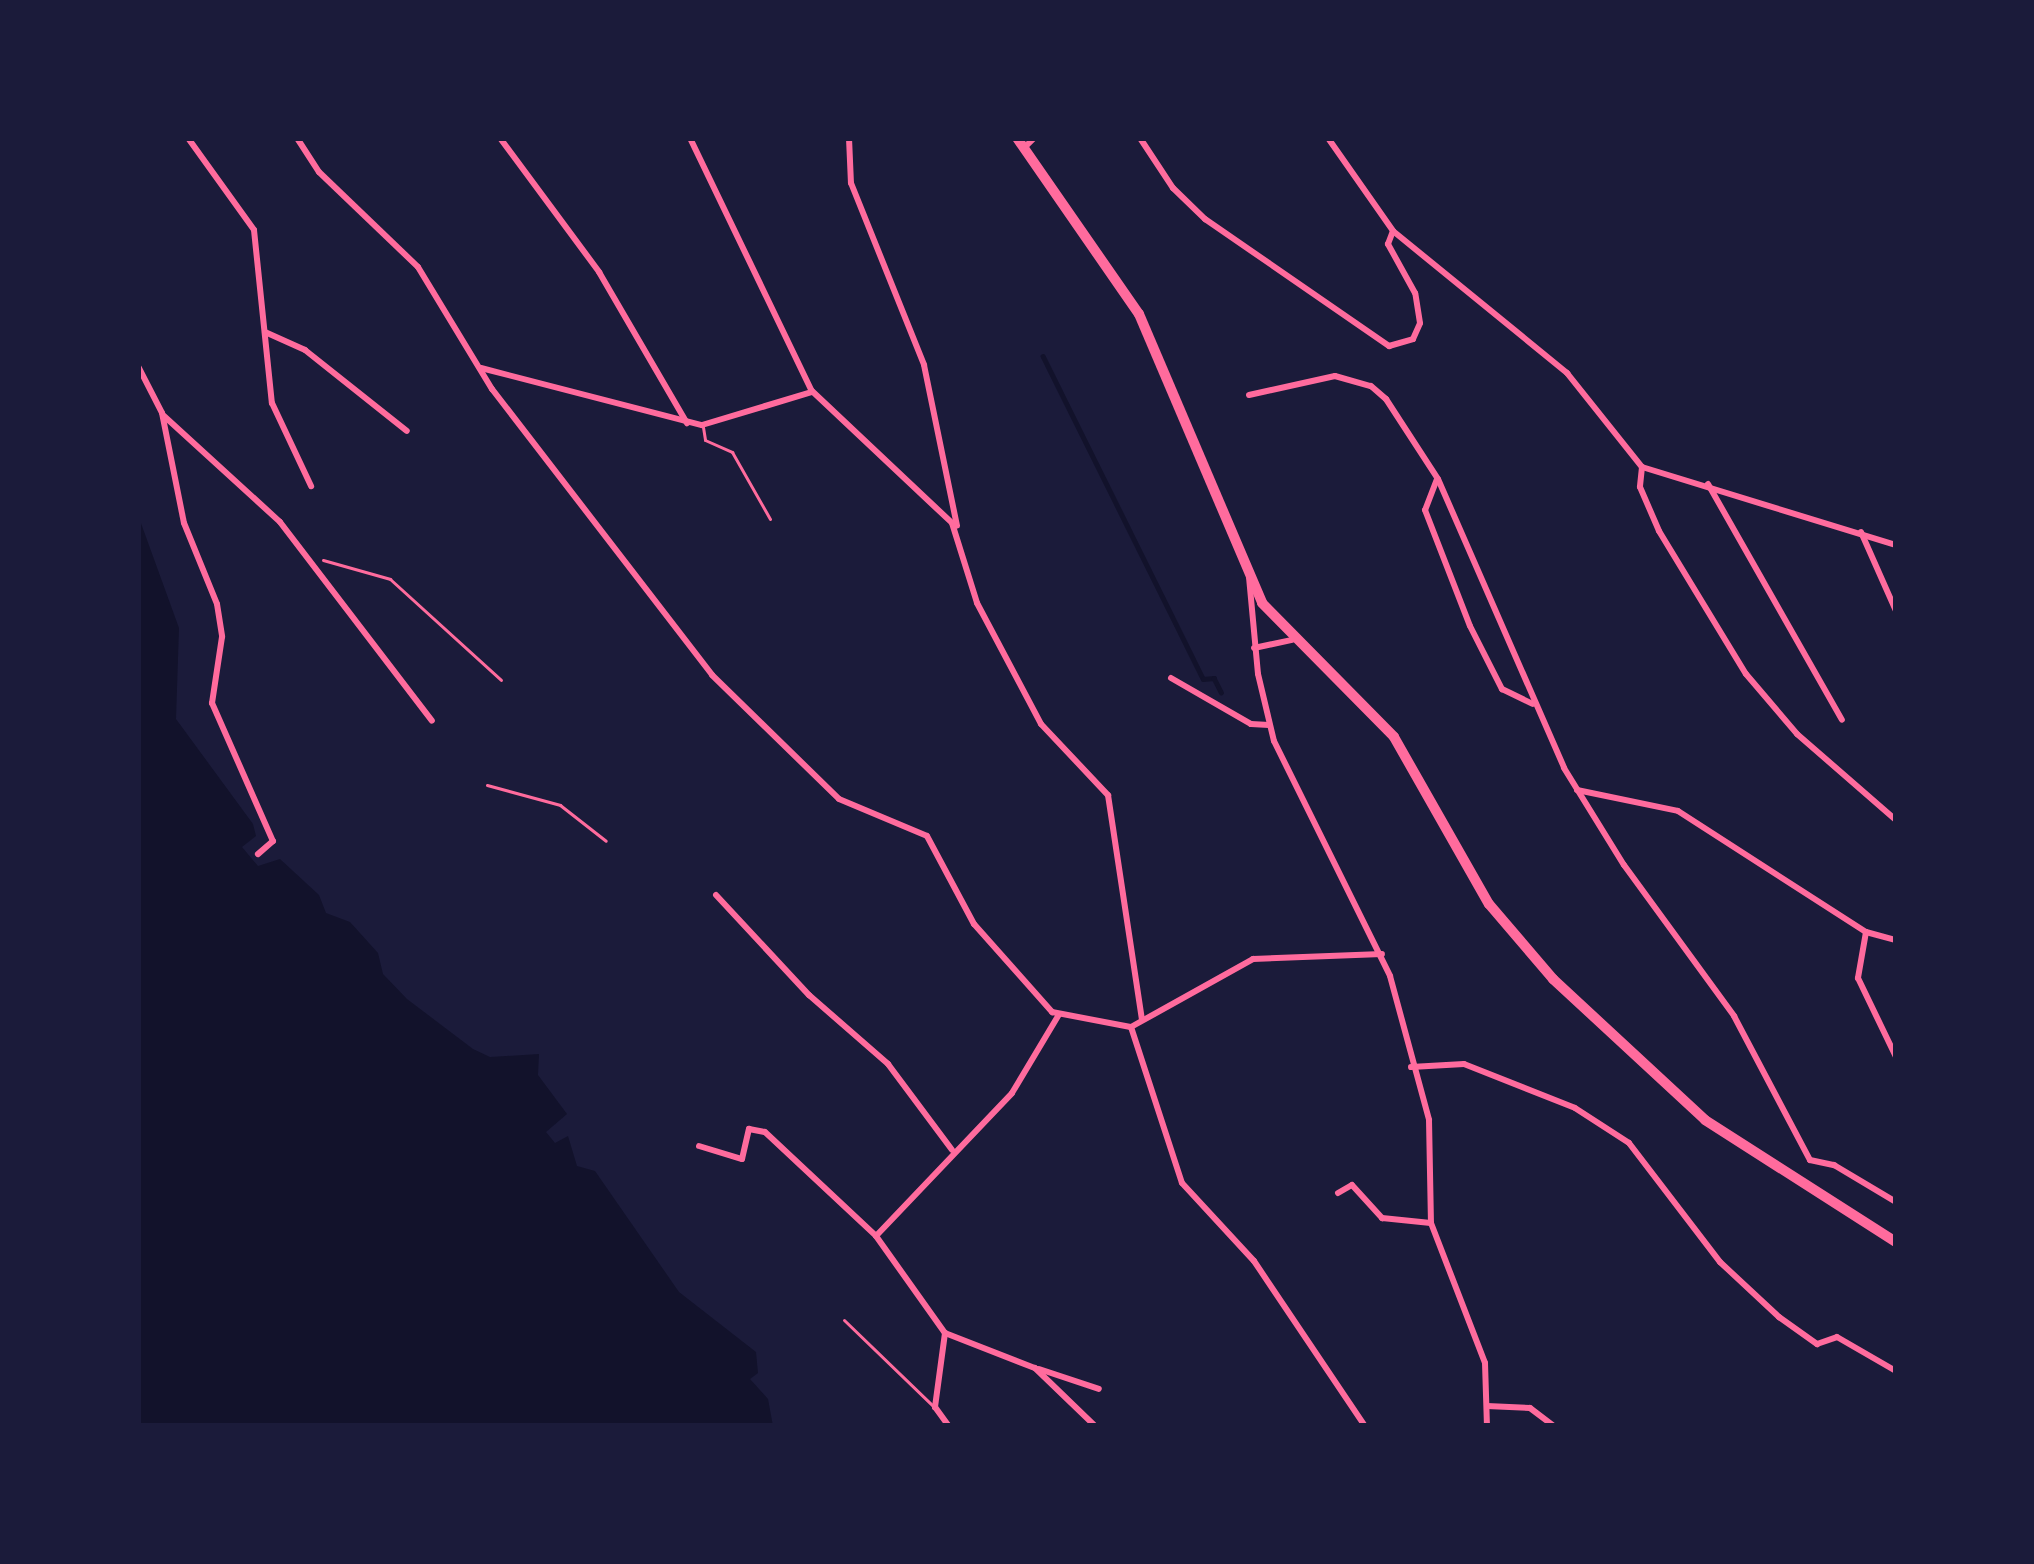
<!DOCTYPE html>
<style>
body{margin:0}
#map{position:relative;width:2034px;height:1564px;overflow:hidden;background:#1b1b3a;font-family:Jost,sans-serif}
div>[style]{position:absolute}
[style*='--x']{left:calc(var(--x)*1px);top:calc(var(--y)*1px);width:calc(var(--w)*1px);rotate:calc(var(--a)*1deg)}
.water>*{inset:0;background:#12122b}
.stream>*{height:4.5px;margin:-2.25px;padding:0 2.25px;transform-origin:2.25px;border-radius:2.25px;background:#12122b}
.path>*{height:3px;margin:-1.5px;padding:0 1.5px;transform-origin:1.5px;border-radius:1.5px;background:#ff6b9d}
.service>*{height:3px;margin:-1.5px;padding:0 1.5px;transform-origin:1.5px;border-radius:1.5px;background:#ff6b9d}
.minor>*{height:6px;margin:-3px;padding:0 3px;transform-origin:3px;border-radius:3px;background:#ff6b9d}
.primary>*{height:10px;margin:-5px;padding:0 5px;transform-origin:5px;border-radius:5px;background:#ff6b9d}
span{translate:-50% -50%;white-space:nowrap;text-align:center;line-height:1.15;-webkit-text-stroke:12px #1b1b3a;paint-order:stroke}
.frame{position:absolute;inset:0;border:141px solid #1b1b3a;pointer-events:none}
</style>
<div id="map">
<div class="water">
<i style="clip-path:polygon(138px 515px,179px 628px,176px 719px,253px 824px,256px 836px,242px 847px,258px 866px,280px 859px,319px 895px,326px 913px,350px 922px,378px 953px,383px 974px,407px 999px,473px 1049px,490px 1057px,539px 1054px,538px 1075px,567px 1114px,546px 1132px,555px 1143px,568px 1136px,577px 1166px,595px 1171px,679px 1292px,756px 1352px,758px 1373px,750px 1379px,768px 1399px,773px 1426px,138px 1426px)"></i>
</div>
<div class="stream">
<i style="--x:1043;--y:356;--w:360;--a:63.6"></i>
<i style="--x:1203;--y:679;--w:11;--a:-5"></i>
<i style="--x:1214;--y:678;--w:16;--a:63"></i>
</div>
<div class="path">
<i style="--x:323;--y:560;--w:70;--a:15.8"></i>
<i style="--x:390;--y:579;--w:150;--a:42.3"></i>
<i style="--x:487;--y:785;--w:76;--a:15.3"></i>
<i style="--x:560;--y:805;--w:58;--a:38"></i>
</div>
<div class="service">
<i style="--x:703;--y:427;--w:13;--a:81"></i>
<i style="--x:705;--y:440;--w:30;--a:24"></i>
<i style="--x:732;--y:452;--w:77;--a:60.4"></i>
<i style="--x:844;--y:1320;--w:124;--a:44"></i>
</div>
<div class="minor">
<i style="--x:188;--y:138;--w:113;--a:54.3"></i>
<i style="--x:254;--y:230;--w:174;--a:84.1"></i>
<i style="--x:272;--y:403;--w:92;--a:64.8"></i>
<i style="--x:297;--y:138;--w:40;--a:57.1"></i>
<i style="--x:319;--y:172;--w:137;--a:43.8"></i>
<i style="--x:418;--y:267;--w:143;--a:58.8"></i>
<i style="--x:492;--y:389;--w:361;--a:52.4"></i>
<i style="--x:712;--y:675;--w:177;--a:44.3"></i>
<i style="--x:839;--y:799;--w:95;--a:22.8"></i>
<i style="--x:927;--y:836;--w:100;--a:61.9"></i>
<i style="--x:974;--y:924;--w:118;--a:48.4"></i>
<i style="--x:1052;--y:1012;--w:80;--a:10.8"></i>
<i style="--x:1131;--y:1027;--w:140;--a:-29.1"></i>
<i style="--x:1253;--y:959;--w:129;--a:-2.2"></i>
<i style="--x:500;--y:138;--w:167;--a:53.5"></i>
<i style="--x:599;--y:272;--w:175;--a:59.8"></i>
<i style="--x:690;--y:138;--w:281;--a:64.3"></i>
<i style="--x:812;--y:391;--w:192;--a:43.3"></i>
<i style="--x:952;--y:523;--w:84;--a:72.6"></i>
<i style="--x:977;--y:603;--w:137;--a:62.1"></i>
<i style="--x:1041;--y:724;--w:98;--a:46.7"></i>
<i style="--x:1108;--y:795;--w:227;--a:81.4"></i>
<i style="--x:849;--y:138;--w:45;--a:87.5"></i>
<i style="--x:851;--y:183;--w:196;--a:68.1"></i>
<i style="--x:924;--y:365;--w:164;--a:78.4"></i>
<i style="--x:1140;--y:138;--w:60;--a:56.6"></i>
<i style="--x:1173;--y:188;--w:45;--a:44.1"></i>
<i style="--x:1205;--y:219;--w:224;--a:34.6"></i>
<i style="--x:1389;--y:346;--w:25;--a:-16"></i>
<i style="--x:1413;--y:339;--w:17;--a:-66"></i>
<i style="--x:1420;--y:323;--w:30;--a:-99"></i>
<i style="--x:1415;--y:293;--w:56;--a:-118.9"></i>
<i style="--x:1388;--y:244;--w:14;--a:-69"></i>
<i style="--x:1328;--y:138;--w:113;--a:55"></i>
<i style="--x:1393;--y:231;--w:225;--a:39.2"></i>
<i style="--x:1567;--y:373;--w:120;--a:51.4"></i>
<i style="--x:1024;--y:148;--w:14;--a:-45"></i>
<i style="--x:265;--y:332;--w:44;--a:24.2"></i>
<i style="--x:305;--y:350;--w:130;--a:38.5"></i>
<i style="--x:138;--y:366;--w:53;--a:62.9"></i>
<i style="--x:162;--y:413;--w:112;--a:78.7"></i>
<i style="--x:184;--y:523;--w:87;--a:67.8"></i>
<i style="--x:217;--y:604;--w:33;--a:81"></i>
<i style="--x:222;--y:637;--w:67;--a:98.6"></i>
<i style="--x:212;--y:703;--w:151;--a:66.2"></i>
<i style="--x:273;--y:841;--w:20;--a:139"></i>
<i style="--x:481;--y:368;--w:228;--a:14.5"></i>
<i style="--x:702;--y:425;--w:115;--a:-16.7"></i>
<i style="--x:1249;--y:395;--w:88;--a:-12.5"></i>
<i style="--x:1335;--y:376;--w:37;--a:16"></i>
<i style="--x:1371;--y:386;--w:20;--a:41"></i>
<i style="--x:1386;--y:399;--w:95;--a:57"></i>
<i style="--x:1438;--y:479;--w:315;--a:66.4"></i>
<i style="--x:1564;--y:768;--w:114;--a:58.3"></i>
<i style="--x:1624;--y:865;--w:187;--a:53.9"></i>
<i style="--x:1734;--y:1016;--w:163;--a:62.2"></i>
<i style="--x:164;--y:416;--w:157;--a:42.4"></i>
<i style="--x:280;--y:522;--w:250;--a:52.6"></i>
<i style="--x:1642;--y:467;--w:20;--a:96"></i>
<i style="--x:1640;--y:487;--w:48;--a:66.6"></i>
<i style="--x:1659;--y:531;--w:167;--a:58.7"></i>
<i style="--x:1746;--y:674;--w:79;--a:49.6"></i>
<i style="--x:1797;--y:734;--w:131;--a:41"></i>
<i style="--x:1642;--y:467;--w:266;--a:17.1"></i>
<i style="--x:1437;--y:479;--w:33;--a:111"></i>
<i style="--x:1425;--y:510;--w:124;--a:68.8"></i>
<i style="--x:1470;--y:626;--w:71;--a:63.1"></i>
<i style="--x:1502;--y:689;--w:34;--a:26"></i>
<i style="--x:1708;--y:484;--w:271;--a:60.4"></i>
<i style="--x:1861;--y:532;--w:86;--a:66.1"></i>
<i style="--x:1249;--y:577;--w:97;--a:84.7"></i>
<i style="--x:1258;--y:674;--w:69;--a:76.6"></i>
<i style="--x:1274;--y:741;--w:262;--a:63.7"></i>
<i style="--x:1390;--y:976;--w:149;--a:74.8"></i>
<i style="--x:1429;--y:1120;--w:103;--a:88.9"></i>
<i style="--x:1431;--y:1223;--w:150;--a:68.9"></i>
<i style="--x:1485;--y:1363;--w:63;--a:88.2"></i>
<i style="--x:1254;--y:648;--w:39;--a:-12"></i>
<i style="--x:1171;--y:678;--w:92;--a:29.9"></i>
<i style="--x:1251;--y:724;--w:18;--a:3"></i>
<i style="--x:1577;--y:790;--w:103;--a:11.7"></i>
<i style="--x:1678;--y:811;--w:224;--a:32.8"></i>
<i style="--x:1866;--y:932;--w:31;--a:15"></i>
<i style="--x:716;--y:895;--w:137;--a:47.1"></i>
<i style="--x:809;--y:995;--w:105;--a:41.1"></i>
<i style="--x:888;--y:1064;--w:107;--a:53.3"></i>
<i style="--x:1866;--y:932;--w:47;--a:99.9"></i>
<i style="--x:1858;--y:978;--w:88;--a:64.3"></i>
<i style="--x:1131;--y:1027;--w:164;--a:71.9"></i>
<i style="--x:1182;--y:1183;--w:106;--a:47.3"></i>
<i style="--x:1254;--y:1261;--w:199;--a:56.1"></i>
<i style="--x:1411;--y:1067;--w:53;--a:-3.2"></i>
<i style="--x:1464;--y:1064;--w:119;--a:21.6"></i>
<i style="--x:1575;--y:1108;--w:64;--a:32.9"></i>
<i style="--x:1629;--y:1143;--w:150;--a:52.6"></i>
<i style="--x:1720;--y:1262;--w:81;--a:43"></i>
<i style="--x:1779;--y:1317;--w:47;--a:35.4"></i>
<i style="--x:1817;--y:1344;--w:21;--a:-19"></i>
<i style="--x:1837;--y:1337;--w:68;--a:30"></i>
<i style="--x:699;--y:1146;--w:45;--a:16.8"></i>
<i style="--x:742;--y:1159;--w:31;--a:-77"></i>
<i style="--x:749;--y:1129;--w:16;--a:11"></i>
<i style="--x:765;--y:1132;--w:152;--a:43.1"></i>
<i style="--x:876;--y:1236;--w:119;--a:54.6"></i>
<i style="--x:945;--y:1333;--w:97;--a:21.3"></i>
<i style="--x:1035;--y:1368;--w:83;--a:44"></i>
<i style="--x:1810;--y:1160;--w:25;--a:12"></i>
<i style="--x:1834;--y:1165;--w:72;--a:30.8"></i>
<i style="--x:1338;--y:1193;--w:16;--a:-30"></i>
<i style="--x:1352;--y:1185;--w:45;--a:47.7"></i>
<i style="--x:1382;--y:1218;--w:49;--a:5.8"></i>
<i style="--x:876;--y:1236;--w:197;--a:-46.4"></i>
<i style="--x:1012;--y:1093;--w:90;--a:-59.1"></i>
<i style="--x:945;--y:1333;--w:75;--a:97.7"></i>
<i style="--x:935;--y:1407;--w:24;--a:54"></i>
<i style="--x:1039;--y:1369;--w:63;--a:18.4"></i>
<i style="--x:1487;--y:1406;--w:43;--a:2.7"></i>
<i style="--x:1530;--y:1408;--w:30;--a:37"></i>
</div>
<div class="primary">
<i style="--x:1017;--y:138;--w:214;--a:55.3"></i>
<i style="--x:1139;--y:314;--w:314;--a:66.9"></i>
<i style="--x:1262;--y:603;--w:188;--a:45.4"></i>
<i style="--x:1394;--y:737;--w:192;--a:60.4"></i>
<i style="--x:1489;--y:904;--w:99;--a:49.5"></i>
<i style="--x:1553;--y:979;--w:207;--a:42.8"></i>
<i style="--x:1705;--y:1120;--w:227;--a:32.6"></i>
</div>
<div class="frame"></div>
</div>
